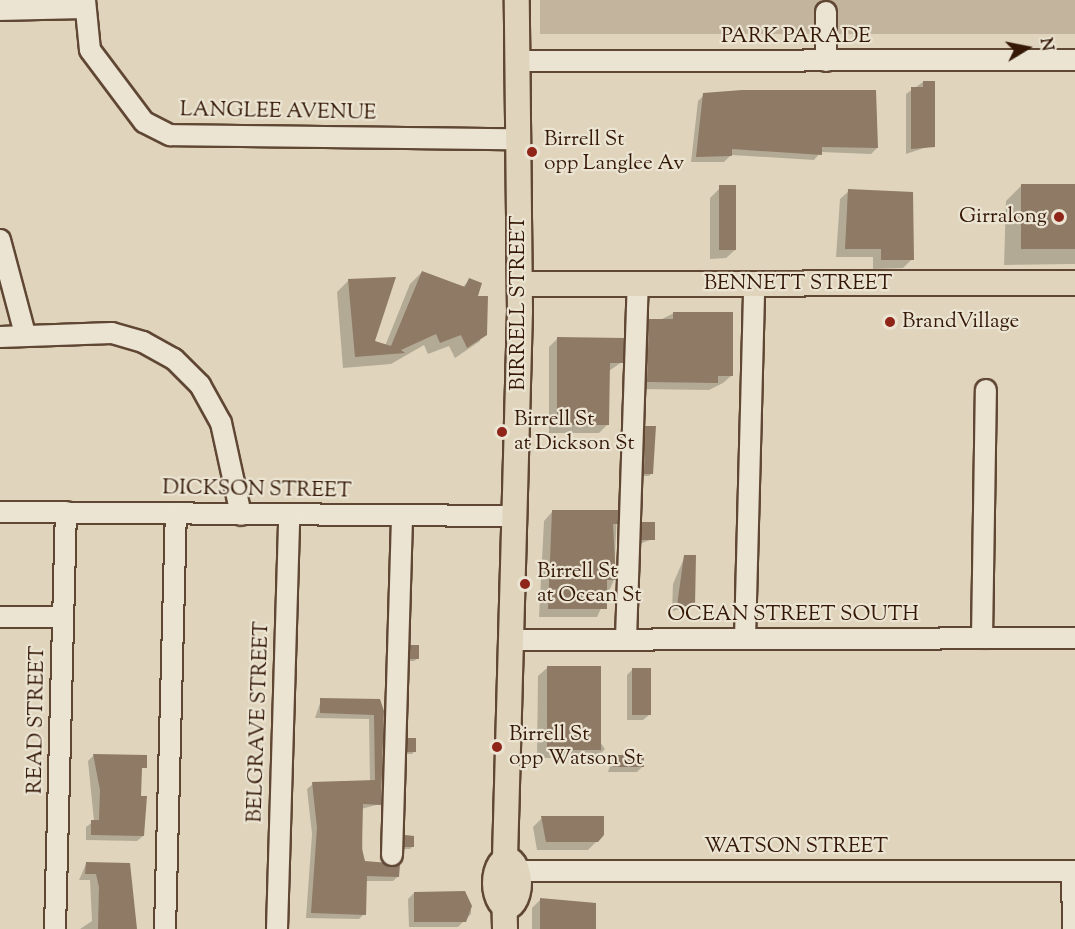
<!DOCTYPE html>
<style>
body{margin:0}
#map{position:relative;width:1075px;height:929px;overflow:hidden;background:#e0d5bc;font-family:"Sorts Mill Goudy",serif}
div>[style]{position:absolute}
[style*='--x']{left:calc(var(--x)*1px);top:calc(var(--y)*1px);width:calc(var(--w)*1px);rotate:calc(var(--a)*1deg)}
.green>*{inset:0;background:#c3b59d;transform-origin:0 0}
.shadow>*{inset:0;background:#0003}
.building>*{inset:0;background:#8e7a65;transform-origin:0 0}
.roads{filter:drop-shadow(2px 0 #604734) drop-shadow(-2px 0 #604734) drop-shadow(0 2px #604734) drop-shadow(0 -2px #604734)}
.minor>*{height:20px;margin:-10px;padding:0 10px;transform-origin:10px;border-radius:10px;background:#ebe4d3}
.major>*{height:24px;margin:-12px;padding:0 12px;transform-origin:12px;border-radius:12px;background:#e0d5bc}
.major>.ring{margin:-12px;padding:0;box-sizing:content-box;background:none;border:24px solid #e0d5bc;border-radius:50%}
.dots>*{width:16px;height:16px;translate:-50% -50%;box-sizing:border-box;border:3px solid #ebe4d3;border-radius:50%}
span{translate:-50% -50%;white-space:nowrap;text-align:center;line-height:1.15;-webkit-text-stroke:4.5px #ebe4d3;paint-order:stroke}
.street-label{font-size:21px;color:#351806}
.poi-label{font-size:21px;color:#351806}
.left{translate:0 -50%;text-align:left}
.right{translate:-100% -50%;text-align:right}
.north{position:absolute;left:997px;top:18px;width:60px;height:60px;-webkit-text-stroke:4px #ebe4d3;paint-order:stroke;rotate:80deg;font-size:16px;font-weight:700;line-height:24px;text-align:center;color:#351806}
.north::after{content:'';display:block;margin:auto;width:21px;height:27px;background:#351806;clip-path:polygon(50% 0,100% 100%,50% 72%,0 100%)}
</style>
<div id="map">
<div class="green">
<i style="left:540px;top:0;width:535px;height:34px"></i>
</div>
<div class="shadow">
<i style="clip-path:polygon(923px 82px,930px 146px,906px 154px,906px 94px)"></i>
<i style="clip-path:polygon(704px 95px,877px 148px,871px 154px,821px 152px,814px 160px,731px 155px,724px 162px,691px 162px,698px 101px)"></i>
<i style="clip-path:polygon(1075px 184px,1075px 264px,1004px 265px,1006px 201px,1022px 185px)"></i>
<i style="clip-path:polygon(735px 187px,735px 250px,726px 258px,710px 259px,710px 198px,719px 189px)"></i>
<i style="clip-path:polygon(849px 191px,912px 259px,903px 268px,873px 269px,873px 257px,836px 257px,840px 199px)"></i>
<i style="clip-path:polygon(422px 272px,462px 288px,469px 280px,476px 297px,486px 297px,480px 341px,455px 358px,449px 346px,428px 354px,424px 345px,391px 364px,343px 368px,337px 292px,349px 280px,374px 341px,385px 346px,410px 284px)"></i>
<i style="clip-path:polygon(674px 313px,731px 376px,723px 383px,709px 390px,640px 389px,642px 329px)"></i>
<i style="clip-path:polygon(558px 338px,622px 362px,609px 371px,608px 424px,599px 433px,549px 433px,549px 347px)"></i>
<i style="clip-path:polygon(646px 428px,652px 473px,649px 476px,642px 476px)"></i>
<i style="clip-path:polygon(552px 512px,617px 512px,614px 580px,597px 617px,539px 617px,544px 521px)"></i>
<i style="clip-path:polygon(643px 523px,653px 539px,636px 545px,637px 529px)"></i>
<i style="clip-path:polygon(685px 556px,693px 606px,672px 611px,673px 584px)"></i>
<i style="clip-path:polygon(411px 647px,417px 659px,414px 661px,408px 661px)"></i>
<i style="clip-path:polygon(547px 668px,605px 749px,596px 758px,537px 758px,538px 676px)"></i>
<i style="clip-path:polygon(632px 670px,649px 715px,643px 720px,627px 720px,627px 675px)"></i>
<i style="clip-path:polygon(321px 700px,379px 701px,380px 804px,361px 809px,363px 863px,398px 876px,393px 881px,366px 881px,364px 914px,359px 919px,306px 918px,312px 834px,307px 789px,313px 784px,370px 781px,369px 719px,315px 718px)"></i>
<i style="clip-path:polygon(408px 740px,414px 752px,412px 754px,405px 754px)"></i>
<i style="clip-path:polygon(93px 756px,146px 757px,140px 773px,143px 836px,137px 841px,86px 840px,86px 827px,94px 821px,88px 761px)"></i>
<i style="clip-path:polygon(613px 756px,643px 766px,637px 772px,608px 772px)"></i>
<i style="clip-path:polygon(542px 818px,597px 841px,588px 850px,537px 850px,533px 827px)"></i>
<i style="clip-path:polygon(405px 837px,412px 847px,410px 849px,402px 849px)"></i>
<i style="clip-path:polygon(86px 864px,129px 865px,132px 929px,80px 929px,92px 921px,90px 880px,79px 880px)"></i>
<i style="clip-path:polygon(414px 893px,471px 907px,471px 914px,458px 927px,409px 927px,408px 899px)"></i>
<i style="clip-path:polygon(541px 899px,594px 929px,532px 929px,532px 908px)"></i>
</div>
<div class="building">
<i style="clip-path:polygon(923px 81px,935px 81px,935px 147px,911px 149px,911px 87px,923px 87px)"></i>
<i style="clip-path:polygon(742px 90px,876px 90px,878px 148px,822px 147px,822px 155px,732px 149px,732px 156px,696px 157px,703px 93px)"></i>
<i style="left:1021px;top:184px;width:54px;height:65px"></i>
<i style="left:719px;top:185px;width:17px;height:65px"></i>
<i style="clip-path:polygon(848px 189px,913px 192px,914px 260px,881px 260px,881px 249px,845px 249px)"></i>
<i style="clip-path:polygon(422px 271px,465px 287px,469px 278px,482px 283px,478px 296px,488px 296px,487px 335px,467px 348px,461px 335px,440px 343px,436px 334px,401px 350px,405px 353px,355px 357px,348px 279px,396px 277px,375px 341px,391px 346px)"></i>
<i style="clip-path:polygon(673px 312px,733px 312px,733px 376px,718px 376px,718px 383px,647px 382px,649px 319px,673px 319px)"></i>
<i style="clip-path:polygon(557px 337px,624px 338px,623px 363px,610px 363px,609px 425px,557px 425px)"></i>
<i style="clip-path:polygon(645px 426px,656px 426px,653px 474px,644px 474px)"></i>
<i style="clip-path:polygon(552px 510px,618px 510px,618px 524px,613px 524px,616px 580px,607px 580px,607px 609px,548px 609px)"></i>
<i style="left:642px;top:522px;width:13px;height:18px"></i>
<i style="clip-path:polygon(684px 555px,696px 555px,695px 606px,677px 606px)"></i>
<i style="left:410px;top:645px;width:9px;height:14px"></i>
<i style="left:547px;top:666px;width:54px;height:84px"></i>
<i style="left:632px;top:668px;width:19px;height:47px"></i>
<i style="clip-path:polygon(320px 698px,380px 699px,384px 711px,381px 805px,363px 804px,362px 849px,365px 861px,400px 864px,399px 877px,367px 876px,366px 915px,311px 913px,317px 828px,312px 782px,375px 780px,374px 715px,320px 713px)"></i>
<i style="left:407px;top:738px;width:9px;height:14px"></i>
<i style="clip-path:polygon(93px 754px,147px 755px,147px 768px,142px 768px,141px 796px,147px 796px,144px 836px,91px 835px,91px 820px,99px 820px,100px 790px)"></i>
<i style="left:613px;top:755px;width:31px;height:12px"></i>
<i style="clip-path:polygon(541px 816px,604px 816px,604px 835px,598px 842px,546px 842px)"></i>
<i style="clip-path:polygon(405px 835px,414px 836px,414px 847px,404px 847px)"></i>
<i style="clip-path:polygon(86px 862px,130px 863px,137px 929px,98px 929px,99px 887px,96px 874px,85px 874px)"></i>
<i style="clip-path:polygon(465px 891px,472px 906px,466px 922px,414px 922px,414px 892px)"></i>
<i style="clip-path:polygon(540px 898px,596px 903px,596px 929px,540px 929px)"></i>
</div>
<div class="roads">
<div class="minor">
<i style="--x:85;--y:0;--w:50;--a:84.3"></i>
<i style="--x:90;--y:50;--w:90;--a:53.1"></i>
<i style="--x:144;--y:122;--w:29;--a:27"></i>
<i style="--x:170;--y:135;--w:349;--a:0.7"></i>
<i style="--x:0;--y:10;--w:85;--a:-1.3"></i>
<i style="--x:518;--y:61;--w:557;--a:-0.1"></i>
<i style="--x:826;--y:61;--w:49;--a:-90"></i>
<i style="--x:0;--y:240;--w:97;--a:75.1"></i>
<i style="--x:0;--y:337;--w:112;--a:-2"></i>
<i style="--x:112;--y:333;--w:32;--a:16"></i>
<i style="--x:143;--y:342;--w:35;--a:29"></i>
<i style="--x:174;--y:359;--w:37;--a:45"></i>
<i style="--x:200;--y:385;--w:43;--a:61.1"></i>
<i style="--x:221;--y:423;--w:94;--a:77.7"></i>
<i style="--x:0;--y:512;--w:514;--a:0.45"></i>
<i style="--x:0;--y:617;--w:63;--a:0"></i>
<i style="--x:745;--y:638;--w:354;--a:-88.5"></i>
<i style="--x:982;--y:638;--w:248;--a:-89.1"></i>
<i style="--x:626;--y:639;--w:354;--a:-88.1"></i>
<i style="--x:511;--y:640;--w:564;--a:-0.2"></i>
<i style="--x:392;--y:855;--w:338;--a:-88.3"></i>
<i style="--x:517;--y:871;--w:558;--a:0"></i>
<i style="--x:1072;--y:871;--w:58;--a:89"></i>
<i style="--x:55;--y:929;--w:417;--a:-88.5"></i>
<i style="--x:165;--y:929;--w:416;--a:-88.5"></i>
<i style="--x:277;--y:929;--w:412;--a:-88.3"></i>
</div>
<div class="major">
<i style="--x:520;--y:284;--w:555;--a:-0.1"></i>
<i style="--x:505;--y:858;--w:547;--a:-88.43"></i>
<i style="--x:520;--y:311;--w:311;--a:-90.6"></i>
<i class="ring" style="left:495px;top:859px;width:-2px;height:-2px"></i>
<i style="--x:504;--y:881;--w:48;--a:88.8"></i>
</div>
</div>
<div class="dots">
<i style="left:532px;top:152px;background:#8f2418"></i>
<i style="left:1059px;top:217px;background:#8f2418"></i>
<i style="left:890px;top:322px;background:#8f2418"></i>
<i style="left:502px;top:432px;background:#8f2418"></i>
<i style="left:525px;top:584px;background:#8f2418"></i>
<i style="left:497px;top:747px;background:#8f2418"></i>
</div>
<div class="street-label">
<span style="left:796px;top:37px">PARK PARADE</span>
<span style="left:278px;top:112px;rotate:1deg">LANGLEE AVENUE</span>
<span style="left:798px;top:284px">BENNETT STREET</span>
<span style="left:519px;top:303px;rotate:-90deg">BIRRELL STREET</span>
<span style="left:257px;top:490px;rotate:1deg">DICKSON STREET</span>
<span style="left:793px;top:615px">OCEAN STREET SOUTH</span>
<span style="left:37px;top:720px;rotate:-89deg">READ STREET</span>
<span style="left:259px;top:722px;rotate:-88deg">BELGRAVE STREET</span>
<span style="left:796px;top:847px">WATSON STREET</span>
</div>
<div class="poi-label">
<span class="left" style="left:544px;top:152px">Birrell St<br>opp Langlee Av</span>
<span class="right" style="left:1047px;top:217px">Girralong</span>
<span class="left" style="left:902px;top:322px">BrandVillage</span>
<span class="left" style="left:514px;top:432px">Birrell St<br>at Dickson St</span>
<span class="left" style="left:537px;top:584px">Birrell St<br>at Ocean St</span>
<span class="left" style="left:509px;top:747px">Birrell St<br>opp Watson St</span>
</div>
<div class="north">N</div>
</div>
